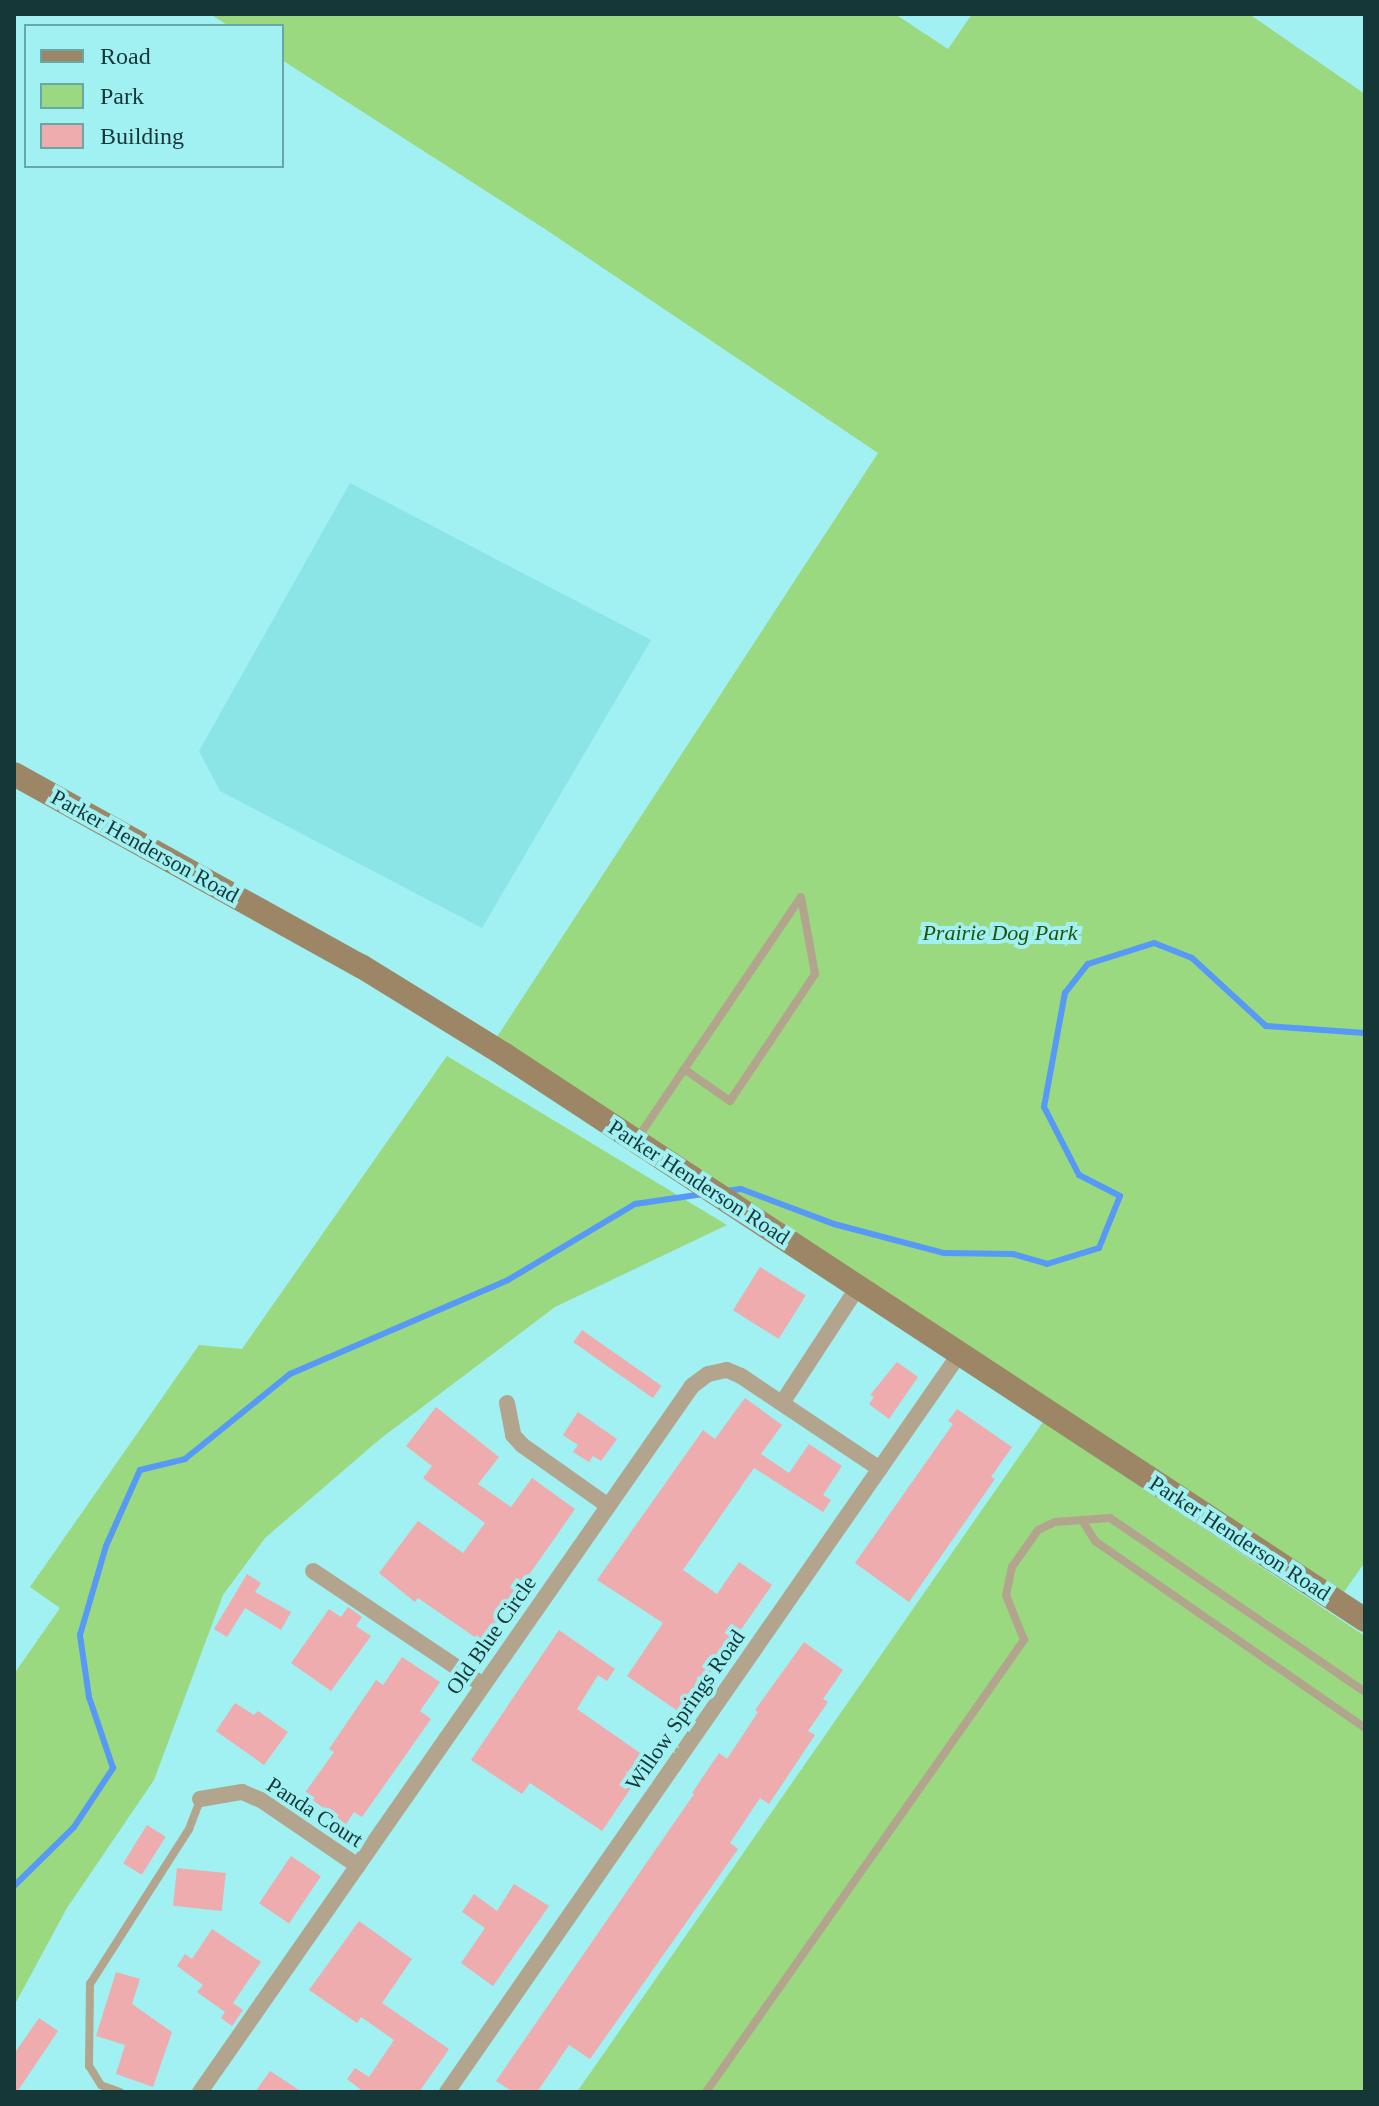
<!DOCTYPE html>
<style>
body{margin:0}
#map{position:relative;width:1379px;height:2106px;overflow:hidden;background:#a1f0f2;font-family:Georgia,serif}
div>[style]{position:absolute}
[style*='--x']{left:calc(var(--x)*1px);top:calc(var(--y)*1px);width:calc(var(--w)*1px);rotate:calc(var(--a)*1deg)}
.built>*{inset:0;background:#8be4e6}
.green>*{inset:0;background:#9ad980}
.stream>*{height:6px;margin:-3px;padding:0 3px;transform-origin:3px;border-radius:3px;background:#5699f6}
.building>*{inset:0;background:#eeacae;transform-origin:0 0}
.lane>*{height:8px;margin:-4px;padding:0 4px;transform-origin:4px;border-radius:4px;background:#b3a48e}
.street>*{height:16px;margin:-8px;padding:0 8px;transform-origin:8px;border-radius:8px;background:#b3a48e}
.secondary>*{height:24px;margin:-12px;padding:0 12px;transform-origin:12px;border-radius:12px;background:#9c8666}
span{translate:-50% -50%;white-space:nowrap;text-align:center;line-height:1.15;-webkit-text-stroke:8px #a1f0f2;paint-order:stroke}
.street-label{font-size:22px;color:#163738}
.park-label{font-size:22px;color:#245109;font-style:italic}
.frame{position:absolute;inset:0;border:16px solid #163738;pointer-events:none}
.legend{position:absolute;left:24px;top:24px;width:260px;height:144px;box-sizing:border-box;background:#a1f0f2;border:2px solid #69a6a8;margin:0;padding:10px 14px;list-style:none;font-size:24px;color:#163738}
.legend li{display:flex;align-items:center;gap:16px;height:40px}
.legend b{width:40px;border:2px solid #69a6a8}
</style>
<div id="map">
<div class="built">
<i style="clip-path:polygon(350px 483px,651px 640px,482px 928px,220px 791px,199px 751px)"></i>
</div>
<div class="green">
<i style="clip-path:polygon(210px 14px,895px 14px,948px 49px,972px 14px,1249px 14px,1365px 94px,1365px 1562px,1344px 1592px,495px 1040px,878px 453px,545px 229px,282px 60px,282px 26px,229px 26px)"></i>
<i style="clip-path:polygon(447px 1056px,727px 1225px,555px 1307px,380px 1439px,265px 1538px,223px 1595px,154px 1780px,67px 1908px,14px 2006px,14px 1674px,60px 1608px,30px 1587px,199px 1345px,242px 1349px)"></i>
<i style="clip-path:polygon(1043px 1422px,1365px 1636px,1365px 2092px,577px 2092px)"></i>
</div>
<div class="stream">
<i style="--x:726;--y:1191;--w:15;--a:-8"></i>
<i style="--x:741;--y:1189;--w:99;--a:20.6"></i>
<i style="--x:834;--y:1224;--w:114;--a:14.8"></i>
<i style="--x:944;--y:1253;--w:69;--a:0.8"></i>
<i style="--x:1013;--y:1254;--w:35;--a:16"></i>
<i style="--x:1047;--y:1264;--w:54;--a:-17.1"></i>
<i style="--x:1099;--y:1248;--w:56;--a:-68"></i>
<i style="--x:1120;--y:1196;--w:46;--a:-152.9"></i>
<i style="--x:1079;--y:1175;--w:76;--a:-117.2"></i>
<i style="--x:1044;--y:1107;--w:116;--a:-79.6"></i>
<i style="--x:1065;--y:993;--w:37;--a:-52"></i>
<i style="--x:1088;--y:964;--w:69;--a:-17.7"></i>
<i style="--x:1154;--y:943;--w:41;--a:21.5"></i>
<i style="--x:1192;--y:958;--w:100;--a:42.6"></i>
<i style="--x:1266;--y:1026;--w:99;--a:4"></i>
<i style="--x:14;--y:1886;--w:84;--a:-44.5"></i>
<i style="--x:74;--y:1827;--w:71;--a:-56.5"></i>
<i style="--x:113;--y:1768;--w:75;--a:-108.7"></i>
<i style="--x:89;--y:1697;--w:63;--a:-98.3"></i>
<i style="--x:80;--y:1635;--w:93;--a:-73.7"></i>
<i style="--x:106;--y:1546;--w:83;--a:-65.9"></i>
<i style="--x:140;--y:1470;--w:46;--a:-13.7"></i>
<i style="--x:185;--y:1459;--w:135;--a:-39"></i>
<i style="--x:290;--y:1374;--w:237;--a:-23.3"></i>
<i style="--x:508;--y:1280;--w:148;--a:-30.9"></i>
<i style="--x:635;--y:1204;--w:69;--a:-8.4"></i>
</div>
<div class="building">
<i style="left:760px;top:1267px;width:54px;height:51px;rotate:32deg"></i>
<i style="left:582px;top:1330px;width:97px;height:15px;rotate:35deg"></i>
<i style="clip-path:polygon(897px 1362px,918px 1377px,889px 1419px,869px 1404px,874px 1397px,870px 1395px)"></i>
<i style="clip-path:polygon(745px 1398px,782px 1425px,761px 1454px,789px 1473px,809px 1444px,842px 1466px,823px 1495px,831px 1500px,823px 1512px,754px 1468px,683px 1570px,717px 1594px,739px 1562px,772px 1585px,682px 1714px,627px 1676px,663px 1623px,597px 1580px,703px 1430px,715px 1439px)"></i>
<i style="clip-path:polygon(436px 1407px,499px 1457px,478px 1484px,511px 1507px,532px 1478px,575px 1509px,482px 1642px,418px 1598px,415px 1602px,379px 1573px,418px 1521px,463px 1553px,485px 1523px,423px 1478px,432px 1466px,406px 1446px)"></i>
<i style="clip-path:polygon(957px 1409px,1012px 1447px,991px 1477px,995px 1479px,909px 1602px,855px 1563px,953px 1424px,948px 1421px)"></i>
<i style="clip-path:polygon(578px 1412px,617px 1439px,601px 1461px,593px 1456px,589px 1462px,573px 1452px,578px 1445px,563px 1435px)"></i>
<i style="clip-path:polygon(247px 1574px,261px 1583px,255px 1592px,291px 1612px,281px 1630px,245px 1608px,227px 1637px,214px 1629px)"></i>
<i style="clip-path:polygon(348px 1607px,362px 1617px,356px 1626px,371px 1636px,331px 1691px,291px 1663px,329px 1609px,341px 1617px)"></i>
<i style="clip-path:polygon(559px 1630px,615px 1669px,607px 1681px,598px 1675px,577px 1709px,650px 1760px,602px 1831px,530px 1783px,522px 1794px,471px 1760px)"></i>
<i style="clip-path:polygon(804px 1642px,843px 1670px,823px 1699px,828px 1702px,808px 1731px,815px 1735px,769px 1804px,760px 1798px,730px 1843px,738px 1849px,590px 2059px,569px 2045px,537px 2092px,513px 2092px,496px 2081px,694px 1794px,692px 1793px,719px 1753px,727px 1759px,758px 1712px,755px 1710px)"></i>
<i style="clip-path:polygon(402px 1657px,440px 1682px,420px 1711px,431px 1719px,362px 1817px,354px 1812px,346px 1824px,304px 1794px,334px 1752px,329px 1749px,376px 1680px,383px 1685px)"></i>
<i style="clip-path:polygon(235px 1703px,254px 1715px,258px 1711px,288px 1732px,264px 1765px,216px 1731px)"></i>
<i style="left:147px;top:1825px;width:22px;height:45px;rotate:32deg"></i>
<i style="left:291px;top:1856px;width:36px;height:57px;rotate:34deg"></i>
<i style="left:177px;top:1868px;width:49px;height:38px;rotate:6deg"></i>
<i style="clip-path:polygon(514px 1884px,549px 1906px,493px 1986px,461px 1963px,485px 1928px,462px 1912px,474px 1894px,497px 1911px)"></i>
<i style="clip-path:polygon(359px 1921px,412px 1959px,382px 2003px,449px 2049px,419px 2092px,358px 2092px,360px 2089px,347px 2079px,355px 2068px,369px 2077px,394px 2040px,361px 2017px,357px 2023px,309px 1990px)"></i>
<i style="clip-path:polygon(212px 1929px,261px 1962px,233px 2003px,243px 2010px,232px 2026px,221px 2018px,225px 2012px,197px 1992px,203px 1985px,177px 1966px,185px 1954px,192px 1959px)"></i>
<i style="clip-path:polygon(116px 1972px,140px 1979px,132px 2004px,172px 2032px,153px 2087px,116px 2074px,125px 2045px,96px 2036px)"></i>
<i style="clip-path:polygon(39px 2018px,58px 2031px,17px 2092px,14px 2092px,14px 2054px)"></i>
<i style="clip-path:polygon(270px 2071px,302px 2092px,255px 2092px)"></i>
</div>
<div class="lane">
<i style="--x:684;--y:1069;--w:56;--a:34.8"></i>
<i style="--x:730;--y:1101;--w:153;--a:-56.2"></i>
<i style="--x:815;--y:974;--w:78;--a:-100.3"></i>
<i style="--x:637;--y:1139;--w:292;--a:-55.9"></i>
<i style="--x:1082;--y:1520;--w:25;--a:58"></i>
<i style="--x:1095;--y:1541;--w:328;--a:34.7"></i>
<i style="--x:120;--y:2092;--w:20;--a:-160"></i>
<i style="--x:101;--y:2085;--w:22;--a:-122"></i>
<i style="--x:89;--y:2066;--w:82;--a:-89.3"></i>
<i style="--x:90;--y:1984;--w:184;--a:-57.4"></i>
<i style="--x:189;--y:1829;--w:31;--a:-69"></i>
<i style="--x:706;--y:2092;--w:553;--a:-54.87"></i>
<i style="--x:1024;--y:1640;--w:48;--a:-111.8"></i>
<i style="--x:1006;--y:1595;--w:29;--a:-78"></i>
<i style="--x:1012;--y:1567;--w:45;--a:-54.9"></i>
<i style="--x:1038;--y:1530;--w:19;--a:-25"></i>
<i style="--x:1055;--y:1522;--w:55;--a:-4.2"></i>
<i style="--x:1110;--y:1518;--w:309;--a:34.3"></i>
</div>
<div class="street">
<i style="--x:507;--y:1403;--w:33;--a:79"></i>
<i style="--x:513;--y:1435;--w:13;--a:48"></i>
<i style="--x:522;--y:1445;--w:104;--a:35.2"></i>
<i style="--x:782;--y:1403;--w:139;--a:-56.8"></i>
<i style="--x:313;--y:1571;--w:205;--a:33.8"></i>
<i style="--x:200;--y:1799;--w:43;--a:-9.5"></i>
<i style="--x:242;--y:1792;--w:21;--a:23"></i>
<i style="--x:261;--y:1800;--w:117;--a:34.2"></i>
<i style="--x:200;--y:2092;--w:861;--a:-55.13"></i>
<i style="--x:692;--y:1386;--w:20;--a:-37"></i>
<i style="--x:708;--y:1374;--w:19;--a:-12"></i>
<i style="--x:727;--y:1370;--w:15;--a:23"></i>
<i style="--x:741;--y:1376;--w:167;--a:33.8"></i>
<i style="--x:447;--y:2092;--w:900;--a:-55.23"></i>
</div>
<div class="secondary">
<i style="--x:14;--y:774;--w:397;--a:29"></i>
<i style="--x:361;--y:966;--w:169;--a:31.7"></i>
<i style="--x:505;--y:1055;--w:1029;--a:33.3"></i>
</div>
<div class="street-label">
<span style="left:145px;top:846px;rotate:29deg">Parker Henderson Road</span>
<span style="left:699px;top:1182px;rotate:33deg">Parker Henderson Road</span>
<span style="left:1240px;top:1538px;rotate:33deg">Parker Henderson Road</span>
<span style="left:491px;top:1635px;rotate:-55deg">Old Blue Circle</span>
<span style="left:685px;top:1710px;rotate:-55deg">Willow Springs Road</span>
<span style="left:315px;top:1812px;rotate:33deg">Panda Court</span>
</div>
<div class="park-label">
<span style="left:1000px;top:933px">Prairie Dog Park</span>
</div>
<div class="frame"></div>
<ul class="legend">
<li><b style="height:10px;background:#9c8666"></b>Road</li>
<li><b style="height:22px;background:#9ad980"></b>Park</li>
<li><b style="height:22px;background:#eeacae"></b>Building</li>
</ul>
</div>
